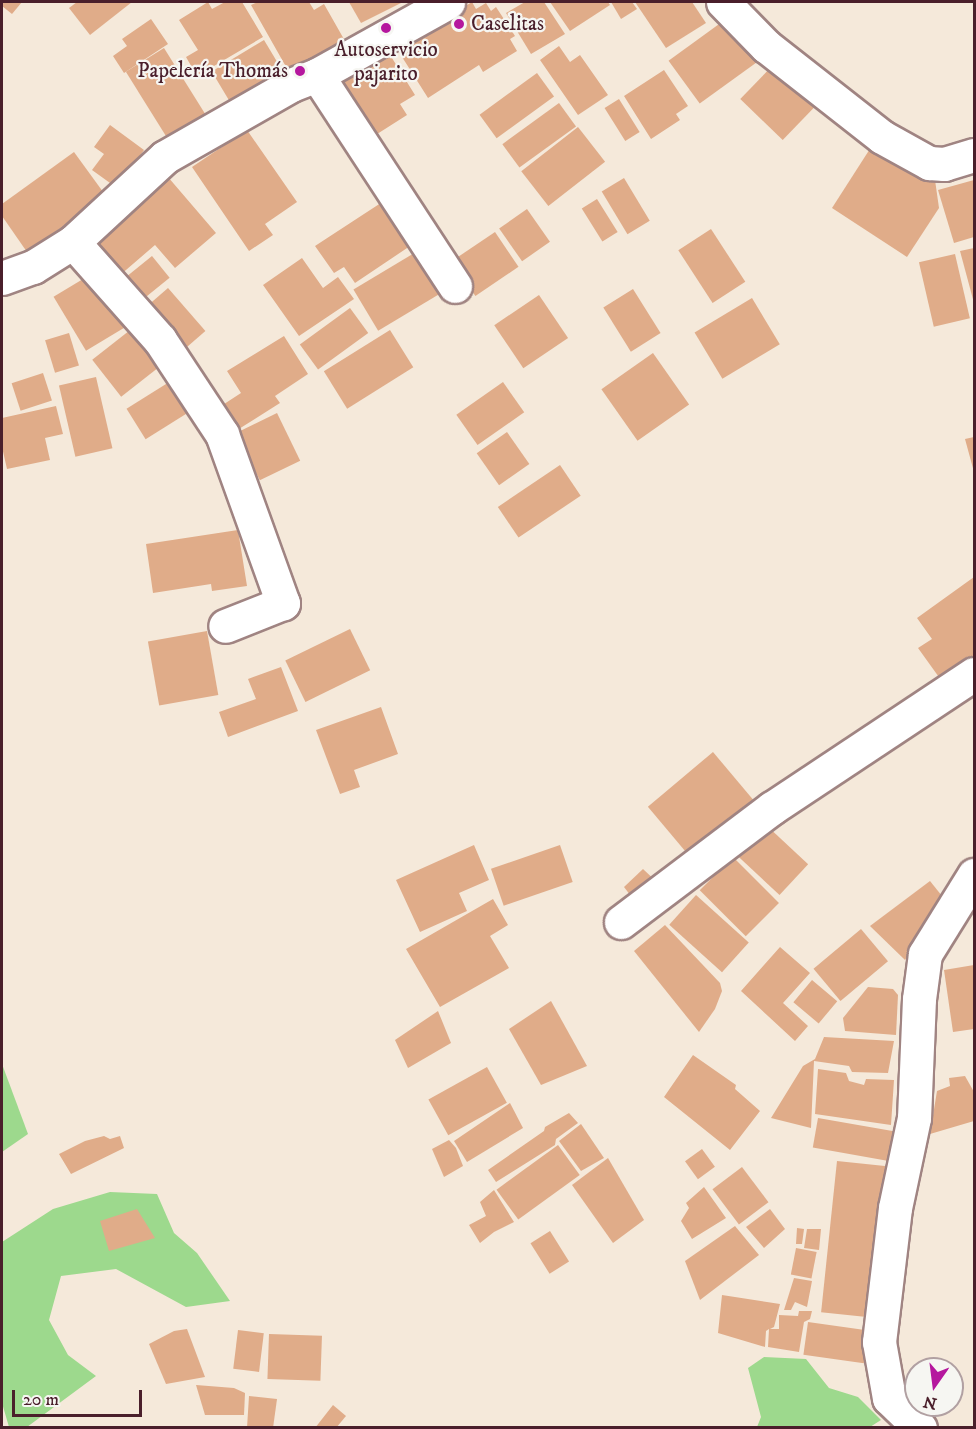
<!DOCTYPE html>
<meta charset="utf-8">
<style>
body{margin:0}
#map{position:relative;width:976px;height:1429px;overflow:hidden;background:#f5e9da;font-family:"IM FELL DW Pica",serif}
div>[style]{position:absolute}
[style*='--x']{left:calc(var(--x)*1px);top:calc(var(--y)*1px);width:calc(var(--w)*1px);rotate:calc(var(--a)*1deg)}
.green>*{inset:0;background:#9dd98d}
.building>*{inset:0;background:#e0ac89;transform-origin:0 0}
.roads{filter:drop-shadow(2px 0 #a08482) drop-shadow(-2px 0 #a08482) drop-shadow(0 2px #a08482) drop-shadow(0 -2px #a08482)}
.minor>*{height:33px;margin:-16.5px;padding:0 16.5px;transform-origin:16.5px;border-radius:16.5px;background:#fff}
.dots>*{width:16px;height:16px;translate:-50% -50%;box-sizing:border-box;border:3px solid #f6f6f2;border-radius:50%}
span{translate:-50% -50%;white-space:nowrap;text-align:center;line-height:1.15;-webkit-text-stroke:4.5px #f6f6f2;paint-order:stroke}
.poi-label{font-size:21px;color:#4a1f2b}
.left{translate:0 -50%;text-align:left}
.right{translate:-100% -50%;text-align:right}
.frame{position:absolute;inset:0;border:3px solid #4a1f2b;pointer-events:none}
.north{position:absolute;left:904px;top:1357px;width:60px;height:60px;box-sizing:border-box;background:#f6f6f2;border:2px solid #b1a0a2;border-radius:50%;rotate:194deg;font-size:16px;font-weight:700;line-height:24px;text-align:center;color:#4a1f2b}
.north::after{content:'';display:block;margin:auto;width:21px;height:27px;background:#b5179e;clip-path:polygon(50% 0,100% 100%,50% 72%,0 100%)}
.scale{position:absolute;left:12px;top:1390px;width:130px;height:27px;box-sizing:border-box;border:3px solid #4a1f2b;border-top:0;padding-left:8px;font-size:18px;line-height:21px;white-space:nowrap;color:#4a1f2b;-webkit-text-stroke:4px #f6f6f2;paint-order:stroke}
</style>
<div id="map">
<div class="green">
<i style="clip-path:polygon(2px 1064px,28px 1134px,2px 1152px)"></i>
<i style="clip-path:polygon(110px 1192px,157px 1194px,174px 1233px,197px 1253px,230px 1301px,186px 1307px,116px 1269px,61px 1276px,49px 1320px,68px 1355px,96px 1376px,27px 1427px,9px 1427px,2px 1403px,2px 1242px,53px 1209px)"></i>
<i style="clip-path:polygon(764px 1357px,806px 1359px,829px 1388px,858px 1397px,881px 1420px,870px 1427px,757px 1427px,761px 1417px,748px 1368px)"></i>
</div>
<div class="building">
<i style="clip-path:polygon(2px 2px,22px 2px,12px 14px,2px 6px)"></i>
<i style="clip-path:polygon(77px 2px,132px 2px,90px 35px,69px 8px)"></i>
<i style="clip-path:polygon(208px 2px,212px 9px,225px 2px,242px 2px,263px 37px,197px 76px,186px 57px,198px 50px,179px 20px)"></i>
<i style="clip-path:polygon(258px 2px,309px 2px,314px 10px,324px 4px,345px 41px,289px 72px,251px 5px)"></i>
<i style="clip-path:polygon(349px 2px,403px 2px,361px 23px)"></i>
<i style="clip-path:polygon(472px 2px,476px 9px,486px 3px,491px 11px,496px 7px,515px 36px,510px 39px,517px 51px,483px 72px,479px 65px,428px 98px,397px 49px)"></i>
<i style="clip-path:polygon(525px 2px,544px 2px,565px 34px,531px 54px,506px 13px)"></i>
<i style="clip-path:polygon(550px 2px,608px 2px,610px 5px,570px 31px)"></i>
<i style="clip-path:polygon(611px 2px,632px 2px,637px 9px,621px 19px)"></i>
<i style="clip-path:polygon(635px 2px,692px 2px,706px 23px,666px 48px)"></i>
<i style="clip-path:polygon(151px 19px,168px 44px,124px 73px,113px 56px,127px 46px,122px 39px)"></i>
<i style="left:726px;top:19px;width:53px;height:71px;rotate:54deg"></i>
<i style="left:264px;top:40px;width:44px;height:61px;rotate:59deg"></i>
<i style="clip-path:polygon(559px 46px,570px 62px,580px 55px,608px 95px,578px 115px,540px 60px)"></i>
<i style="left:164px;top:48px;width:78px;height:45px;rotate:58deg"></i>
<i style="clip-path:polygon(387px 50px,415px 95px,400px 104px,407px 115px,374px 136px,339px 79px)"></i>
<i style="left:775px;top:63px;width:59px;height:50px;rotate:44deg"></i>
<i style="clip-path:polygon(664px 70px,688px 106px,676px 114px,680px 120px,651px 139px,624px 96px)"></i>
<i style="left:537px;top:73px;width:29px;height:71px;rotate:54deg"></i>
<i style="left:619px;top:99px;width:39px;height:17px;rotate:58deg"></i>
<i style="left:559px;top:103px;width:29px;height:70px;rotate:54deg"></i>
<i style="clip-path:polygon(110px 125px,144px 150px,117px 188px,92px 170px,104px 154px,94px 147px)"></i>
<i style="left:578px;top:127px;width:44px;height:72px;rotate:52deg"></i>
<i style="clip-path:polygon(247px 130px,297px 202px,265px 224px,273px 235px,249px 251px,192px 167px)"></i>
<i style="clip-path:polygon(875px 141px,935px 180px,939px 208px,907px 257px,832px 208px)"></i>
<i style="clip-path:polygon(74px 152px,106px 196px,27px 252px,2px 216px,2px 204px)"></i>
<i style="clip-path:polygon(168px 177px,216px 233px,175px 268px,155px 245px,119px 276px,90px 243px)"></i>
<i style="left:624px;top:178px;width:50px;height:26px;rotate:59deg"></i>
<i style="clip-path:polygon(974px 180px,974px 237px,954px 243px,938px 190px)"></i>
<i style="clip-path:polygon(390px 197px,419px 240px,355px 283px,344px 267px,334px 273px,315px 246px)"></i>
<i style="left:597px;top:199px;width:39px;height:18px;rotate:58deg"></i>
<i style="left:527px;top:209px;width:40px;height:34px;rotate:55deg"></i>
<i style="left:711px;top:229px;width:63px;height:39px;rotate:57deg"></i>
<i style="left:495px;top:232px;width:42px;height:52px;rotate:56deg"></i>
<i style="clip-path:polygon(974px 248px,974px 303px,960px 251px)"></i>
<i style="left:416px;top:252px;width:48px;height:73px;rotate:59deg"></i>
<i style="left:955px;top:254px;width:66px;height:37px;rotate:77deg"></i>
<i style="left:152px;top:256px;width:28px;height:35px;rotate:51deg"></i>
<i style="clip-path:polygon(302px 258px,323px 288px,338px 277px,354px 299px,299px 336px,263px 285px)"></i>
<i style="left:93px;top:273px;width:63px;height:46px;rotate:59deg"></i>
<i style="left:168px;top:288px;width:57px;height:29px;rotate:49deg"></i>
<i style="left:633px;top:289px;width:52px;height:35px;rotate:58deg"></i>
<i style="left:539px;top:295px;width:52px;height:54px;rotate:56deg"></i>
<i style="left:752px;top:298px;width:54px;height:67px;rotate:59deg"></i>
<i style="left:350px;top:308px;width:31px;height:62px;rotate:54deg"></i>
<i style="left:134px;top:327px;width:47px;height:53px;rotate:52deg"></i>
<i style="left:390px;top:330px;width:44px;height:78px;rotate:58deg"></i>
<i style="left:69px;top:333px;width:34px;height:25px;rotate:73deg"></i>
<i style="clip-path:polygon(284px 336px,308px 374px,275px 396px,280px 403px,234px 432px,218px 408px,241px 393px,227px 371px)"></i>
<i style="left:653px;top:353px;width:63px;height:63px;rotate:55deg"></i>
<i style="left:43px;top:373px;width:29px;height:33px;rotate:72deg"></i>
<i style="left:96px;top:377px;width:73px;height:38px;rotate:77deg"></i>
<i style="left:174px;top:379px;width:36px;height:56px;rotate:58deg"></i>
<i style="left:503px;top:382px;width:37px;height:57px;rotate:55deg"></i>
<i style="clip-path:polygon(56px 406px,63px 434px,45px 438px,50px 460px,7px 469px,2px 447px,2px 418px)"></i>
<i style="left:277px;top:413px;width:53px;height:45px;rotate:64deg"></i>
<i style="left:507px;top:432px;width:39px;height:37px;rotate:55deg"></i>
<i style="clip-path:polygon(974px 437px,974px 472px,965px 439px)"></i>
<i style="left:560px;top:465px;width:37px;height:75px;rotate:56deg"></i>
<i style="clip-path:polygon(238px 530px,247px 586px,212px 591px,211px 584px,153px 593px,146px 544px)"></i>
<i style="clip-path:polygon(974px 577px,974px 656px,941px 680px,918px 648px,932px 639px,917px 618px)"></i>
<i style="left:350px;top:629px;width:46px;height:72px;rotate:64deg"></i>
<i style="left:207px;top:631px;width:65px;height:60px;rotate:80deg"></i>
<i style="clip-path:polygon(281px 667px,298px 711px,228px 737px,219px 712px,256px 699px,248px 679px)"></i>
<i style="clip-path:polygon(381px 707px,398px 754px,354px 770px,360px 787px,340px 794px,316px 730px)"></i>
<i style="left:713px;top:752px;width:68px;height:85px;rotate:50deg"></i>
<i style="left:765px;top:824px;width:59px;height:42px;rotate:43deg"></i>
<i style="clip-path:polygon(474px 845px,489px 880px,459px 893px,467px 911px,420px 932px,396px 880px)"></i>
<i style="left:560px;top:845px;width:39px;height:73px;rotate:71deg"></i>
<i style="left:733px;top:857px;width:65px;height:47px;rotate:45deg"></i>
<i style="clip-path:polygon(643px 869px,660px 885px,637px 904px,624px 887px)"></i>
<i style="clip-path:polygon(930px 881px,946px 901px,905px 960px,870px 926px)"></i>
<i style="left:696px;top:895px;width:71px;height:40px;rotate:42deg"></i>
<i style="clip-path:polygon(493px 899px,508px 925px,490px 936px,509px 968px,440px 1007px,406px 949px)"></i>
<i style="clip-path:polygon(665px 925px,720px 983px,722px 991px,715px 1009px,699px 1032px,634px 951px)"></i>
<i style="left:861px;top:929px;width:42px;height:62px;rotate:50deg"></i>
<i style="clip-path:polygon(780px 947px,810px 973px,783px 1003px,808px 1026px,795px 1041px,741px 991px)"></i>
<i style="clip-path:polygon(974px 965px,974px 1029px,953px 1032px,944px 970px)"></i>
<i style="left:812px;top:980px;width:33px;height:29px;rotate:40deg"></i>
<i style="clip-path:polygon(868px 987px,893px 989px,898px 995px,896px 1035px,845px 1031px,843px 1018px)"></i>
<i style="clip-path:polygon(551px 1001px,587px 1066px,541px 1085px,509px 1029px)"></i>
<i style="clip-path:polygon(438px 1011px,451px 1043px,408px 1068px,395px 1040px)"></i>
<i style="clip-path:polygon(824px 1037px,894px 1041px,888px 1073px,852px 1072px,849px 1066px,814px 1061px,811px 1128px,771px 1118px,803px 1066px,815px 1059px)"></i>
<i style="clip-path:polygon(693px 1055px,736px 1085px,735px 1089px,760px 1111px,730px 1150px,664px 1097px)"></i>
<i style="left:487px;top:1067px;width:41px;height:67px;rotate:61deg"></i>
<i style="clip-path:polygon(818px 1069px,846px 1073px,849px 1081px,864px 1085px,866px 1079px,894px 1080px,891px 1125px,815px 1114px)"></i>
<i style="clip-path:polygon(965px 1076px,974px 1092px,974px 1121px,930px 1134px,937px 1091px,950px 1086px,949px 1078px)"></i>
<i style="clip-path:polygon(510px 1103px,523px 1128px,467px 1162px,454px 1141px)"></i>
<i style="clip-path:polygon(569px 1113px,578px 1123px,556px 1139px,555px 1145px,496px 1182px,488px 1170px,544px 1131px,545px 1127px)"></i>
<i style="left:818px;top:1118px;width:77px;height:30px;rotate:10deg"></i>
<i style="clip-path:polygon(581px 1124px,604px 1158px,581px 1171px,559px 1141px)"></i>
<i style="clip-path:polygon(104px 1136px,110px 1139px,120px 1136px,124px 1148px,71px 1174px,59px 1154px,85px 1141px)"></i>
<i style="clip-path:polygon(449px 1140px,456px 1148px,463px 1166px,444px 1177px,432px 1149px)"></i>
<i style="left:558px;top:1145px;width:37px;height:76px;rotate:54deg"></i>
<i style="left:702px;top:1149px;width:22px;height:21px;rotate:54deg"></i>
<i style="clip-path:polygon(608px 1158px,644px 1220px,613px 1243px,572px 1185px)"></i>
<i style="left:837px;top:1161px;width:53px;height:152px;rotate:6deg"></i>
<i style="left:742px;top:1167px;width:44px;height:37px;rotate:53deg"></i>
<i style="clip-path:polygon(704px 1187px,726px 1218px,692px 1239px,681px 1221px,689px 1208px,686px 1203px)"></i>
<i style="clip-path:polygon(494px 1190px,514px 1222px,494px 1232px,480px 1243px,469px 1225px,486px 1216px,480px 1202px)"></i>
<i style="clip-path:polygon(137px 1209px,155px 1238px,109px 1251px,100px 1221px)"></i>
<i style="clip-path:polygon(770px 1209px,785px 1229px,764px 1248px,746px 1227px)"></i>
<i style="clip-path:polygon(735px 1226px,759px 1255px,700px 1300px,685px 1261px)"></i>
<i style="clip-path:polygon(797px 1228px,804px 1229px,802px 1244px,796px 1244px)"></i>
<i style="clip-path:polygon(807px 1229px,821px 1229px,819px 1250px,804px 1248px)"></i>
<i style="left:550px;top:1231px;width:36px;height:23px;rotate:58deg"></i>
<i style="left:796px;top:1248px;width:21px;height:27px;rotate:11deg"></i>
<i style="clip-path:polygon(794px 1278px,812px 1281px,807px 1307px,795px 1302px,791px 1310px,784px 1310px)"></i>
<i style="clip-path:polygon(722px 1295px,780px 1304px,774px 1327px,770px 1329px,779px 1329px,779px 1315px,798px 1316px,799px 1311px,812px 1311px,810px 1319px,804px 1322px,799px 1352px,768px 1347px,769px 1329px,766px 1331px,765px 1347px,718px 1333px)"></i>
<i style="left:808px;top:1322px;width:61px;height:33px;rotate:8deg"></i>
<i style="clip-path:polygon(187px 1329px,205px 1377px,166px 1384px,149px 1344px,174px 1331px)"></i>
<i style="left:238px;top:1330px;width:26px;height:39px;rotate:7deg"></i>
<i style="left:269px;top:1334px;width:53px;height:45px;rotate:2deg"></i>
<i style="clip-path:polygon(196px 1385px,234px 1388px,245px 1393px,244px 1415px,205px 1415px)"></i>
<i style="clip-path:polygon(249px 1396px,277px 1399px,273px 1428px,247px 1428px)"></i>
<i style="clip-path:polygon(333px 1405px,346px 1416px,336px 1428px,315px 1428px)"></i>
</div>
<div class="roads">
<div class="minor">
<i style="--x:723;--y:2;--w:62;--a:45.7"></i>
<i style="--x:766;--y:46;--w:147;--a:38.1"></i>
<i style="--x:882;--y:137;--w:54;--a:29"></i>
<i style="--x:929;--y:163;--w:15;--a:4"></i>
<i style="--x:944;--y:164;--w:31;--a:-17"></i>
<i style="--x:317;--y:75;--w:252;--a:56.8"></i>
<i style="--x:73;--y:242;--w:131;--a:48.4"></i>
<i style="--x:160;--y:340;--w:113;--a:56.6"></i>
<i style="--x:222;--y:434;--w:180;--a:70.2"></i>
<i style="--x:283;--y:603;--w:62;--a:158.4"></i>
<i style="--x:2;--y:278;--w:33;--a:-20"></i>
<i style="--x:33;--y:267;--w:47;--a:-32"></i>
<i style="--x:73;--y:242;--w:125;--a:-42.7"></i>
<i style="--x:165;--y:157;--w:145;--a:-29.7"></i>
<i style="--x:291;--y:85;--w:28;--a:-21"></i>
<i style="--x:317;--y:75;--w:150;--a:-29.1"></i>
<i style="--x:621;--y:922;--w:189;--a:-37.1"></i>
<i style="--x:772;--y:808;--w:242;--a:-33.6"></i>
<i style="--x:920;--y:1428;--w:43;--a:-135.9"></i>
<i style="--x:889;--y:1398;--w:57;--a:-100.1"></i>
<i style="--x:879;--y:1342;--w:135;--a:-83.2"></i>
<i style="--x:895;--y:1208;--w:92;--a:-78.1"></i>
<i style="--x:914;--y:1118;--w:119;--a:-87.6"></i>
<i style="--x:919;--y:999;--w:45;--a:-82.4"></i>
<i style="--x:925;--y:954;--w:93;--a:-58.2"></i>
</div>
</div>
<div class="dots">
<i style="left:459px;top:24px;background:#b5179e"></i>
<i style="left:386px;top:28px;background:#b5179e"></i>
<i style="left:300px;top:71px;background:#b5179e"></i>
</div>
<div class="poi-label">
<span class="left" style="left:471px;top:24px">Caselitas</span>
<span style="left:386px;top:62px">Autoservicio<br>pajarito</span>
<span class="right" style="left:288px;top:71px">Papelería Thomás</span>
</div>
<div class="frame"></div>
<div class="north">N</div>
<div class="scale">20 m</div>
</div>
